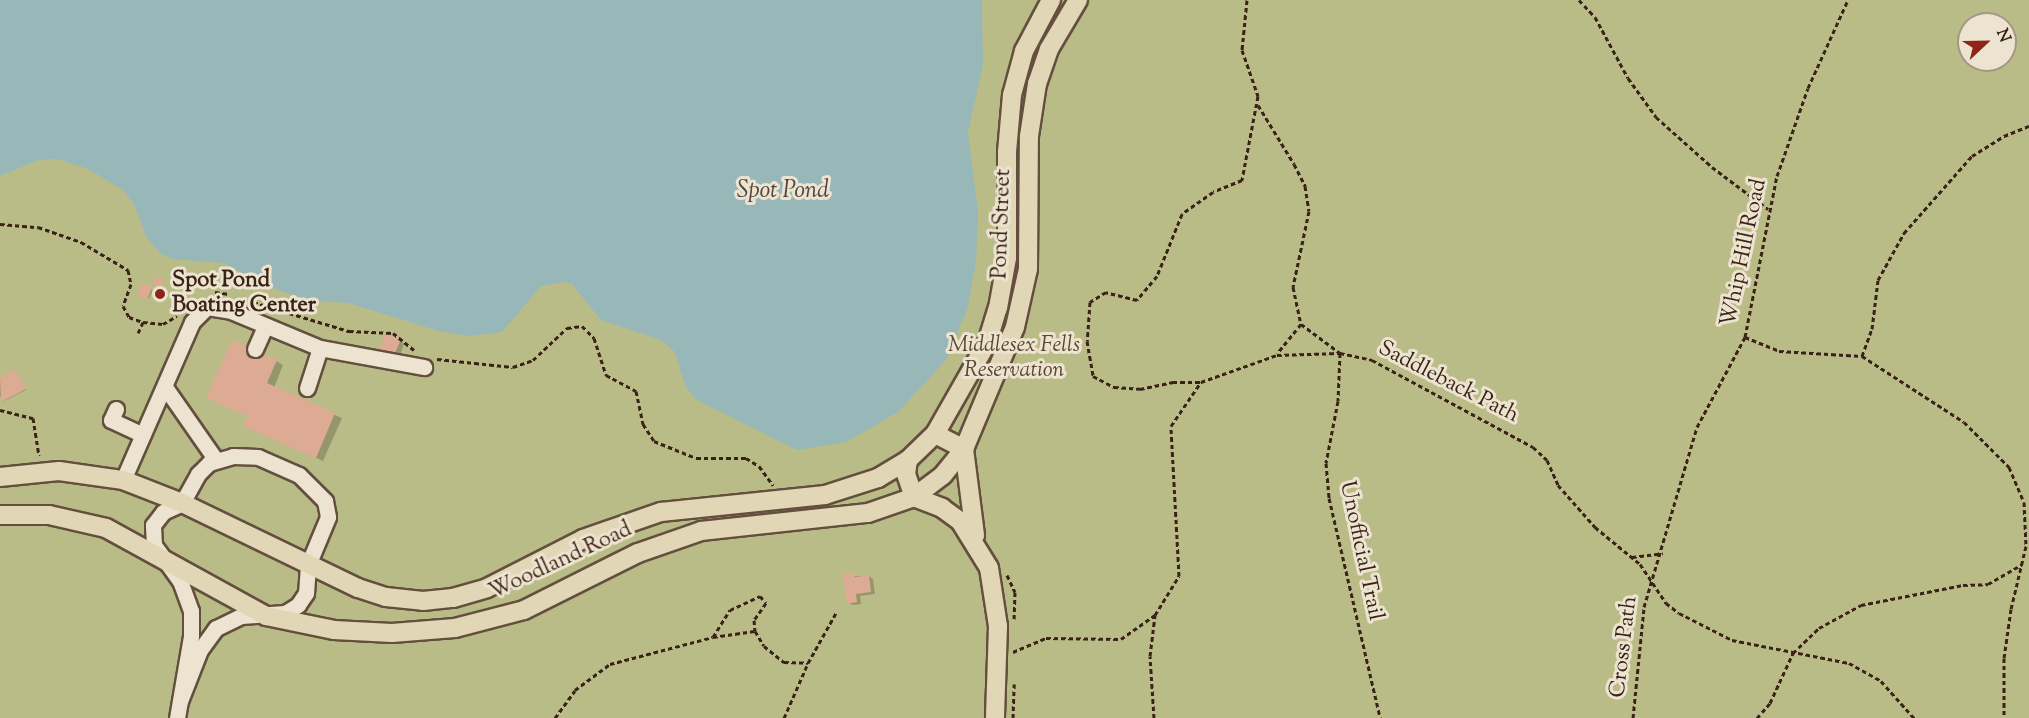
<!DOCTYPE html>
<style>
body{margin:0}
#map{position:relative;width:2029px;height:718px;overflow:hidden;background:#e1d6b6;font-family:"Sorts Mill Goudy",serif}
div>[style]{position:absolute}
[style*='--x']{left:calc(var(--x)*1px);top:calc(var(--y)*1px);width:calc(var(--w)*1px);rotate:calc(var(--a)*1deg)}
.green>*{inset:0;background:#babc88}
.water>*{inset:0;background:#98b7b8}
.shadow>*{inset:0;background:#0003;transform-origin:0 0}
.building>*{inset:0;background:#ddaa93;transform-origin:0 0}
.path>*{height:3px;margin-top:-1.5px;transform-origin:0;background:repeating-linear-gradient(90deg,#3b2216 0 4.5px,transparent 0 7.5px)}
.roads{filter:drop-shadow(2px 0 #644f3e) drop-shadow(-2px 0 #644f3e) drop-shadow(0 2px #644f3e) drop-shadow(0 -2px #644f3e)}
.minor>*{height:15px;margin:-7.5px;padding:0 7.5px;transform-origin:7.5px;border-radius:7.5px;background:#ece4d0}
.major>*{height:18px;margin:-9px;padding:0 9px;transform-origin:9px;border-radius:9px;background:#e1d6b6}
.dots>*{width:16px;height:16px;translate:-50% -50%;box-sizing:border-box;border:3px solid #ece4d0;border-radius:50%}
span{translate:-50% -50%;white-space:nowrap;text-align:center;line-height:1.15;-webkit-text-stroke:6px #ece4d0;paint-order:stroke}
.street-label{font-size:22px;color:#3b2216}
.poi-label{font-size:22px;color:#3b2216;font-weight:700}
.left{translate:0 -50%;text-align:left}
.park-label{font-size:22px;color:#5b4832;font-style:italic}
.water-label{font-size:24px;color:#52473e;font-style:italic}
.north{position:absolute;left:1957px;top:12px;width:60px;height:60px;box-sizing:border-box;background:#ece4d0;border:2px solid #a59686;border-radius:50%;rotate:68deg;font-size:16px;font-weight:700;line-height:24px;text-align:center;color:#3b2216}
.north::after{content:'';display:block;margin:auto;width:21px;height:27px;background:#8f2418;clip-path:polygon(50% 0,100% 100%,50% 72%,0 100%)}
</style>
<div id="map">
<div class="green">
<i style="clip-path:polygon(evenodd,0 0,2029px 0,2029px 718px,0 718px,0 0,1969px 24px,2005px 24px,2005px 60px,1969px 60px,1969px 24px)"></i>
</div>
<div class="water">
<i style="clip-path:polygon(0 0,982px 0,983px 65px,968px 132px,978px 211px,976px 262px,967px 310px,946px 360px,898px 412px,846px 442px,797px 450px,695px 399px,685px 385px,675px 352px,661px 340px,601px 320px,572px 284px,564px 282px,541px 286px,502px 332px,469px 336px,439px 331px,348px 303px,315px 301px,280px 291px,223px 263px,173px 259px,161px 254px,146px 237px,135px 206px,123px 190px,88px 169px,58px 159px,39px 160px,0 176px)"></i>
</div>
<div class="shadow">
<i style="left:143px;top:285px;width:11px;height:10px;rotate:27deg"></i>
<i style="clip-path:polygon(400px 341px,404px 343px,400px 356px,386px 351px)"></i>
<i style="clip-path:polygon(276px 361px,283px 365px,274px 388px,342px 418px,323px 461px,245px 425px)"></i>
<i style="clip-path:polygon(15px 371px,26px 390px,4px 401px,0 396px,0 379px)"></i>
<i style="clip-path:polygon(845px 576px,869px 576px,873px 579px,875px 594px,860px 596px,861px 604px,853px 605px,849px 603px)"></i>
</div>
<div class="building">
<i style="clip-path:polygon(156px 277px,164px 279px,160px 288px,153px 285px)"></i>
<i style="left:142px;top:283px;width:11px;height:13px;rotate:22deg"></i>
<i style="left:386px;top:333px;width:16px;height:17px;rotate:22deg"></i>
<i style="clip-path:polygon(232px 340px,277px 360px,267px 383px,335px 413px,316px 458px,243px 426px,248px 416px,206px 398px)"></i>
<i style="clip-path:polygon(15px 369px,26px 389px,1px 402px,0 377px)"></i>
<i style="clip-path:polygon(854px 573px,855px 577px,869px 575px,871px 592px,856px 594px,857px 602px,847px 604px,843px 574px)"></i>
</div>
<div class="path">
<i style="--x:1247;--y:0;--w:50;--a:95.7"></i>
<i style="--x:1242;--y:50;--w:49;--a:70.8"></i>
<i style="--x:1258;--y:96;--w:86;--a:100.8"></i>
<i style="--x:1242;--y:180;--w:31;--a:158"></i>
<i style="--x:1213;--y:192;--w:38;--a:145"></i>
<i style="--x:1182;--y:214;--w:67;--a:112"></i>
<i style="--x:1157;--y:276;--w:31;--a:130"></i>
<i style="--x:1137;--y:300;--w:32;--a:-166"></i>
<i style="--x:1106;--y:292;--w:19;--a:148"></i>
<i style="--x:1090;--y:302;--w:39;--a:94"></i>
<i style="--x:1087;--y:341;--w:36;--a:80"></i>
<i style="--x:1093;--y:376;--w:24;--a:28"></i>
<i style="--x:1114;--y:387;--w:26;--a:4"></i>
<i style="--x:1140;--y:389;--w:34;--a:-12"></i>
<i style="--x:1173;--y:382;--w:28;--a:0"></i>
<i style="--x:1201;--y:382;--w:81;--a:-19.6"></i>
<i style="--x:1277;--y:355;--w:63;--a:-1.8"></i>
<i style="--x:1340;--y:353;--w:33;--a:12"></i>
<i style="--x:1372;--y:360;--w:183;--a:28.4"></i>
<i style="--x:1533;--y:447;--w:19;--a:43"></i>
<i style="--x:1547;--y:460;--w:27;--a:66"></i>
<i style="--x:1558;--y:485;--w:56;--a:48.6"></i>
<i style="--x:1595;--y:527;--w:58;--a:39.4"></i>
<i style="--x:1640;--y:564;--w:47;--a:56.3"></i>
<i style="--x:1666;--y:603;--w:16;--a:38"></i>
<i style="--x:1679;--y:613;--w:59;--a:27"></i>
<i style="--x:1732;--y:640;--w:119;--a:11.1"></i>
<i style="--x:1849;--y:663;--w:37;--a:29"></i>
<i style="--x:1881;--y:681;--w:50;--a:48.3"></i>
<i style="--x:1579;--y:0;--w:23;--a:47"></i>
<i style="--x:1595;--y:17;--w:69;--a:61.6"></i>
<i style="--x:1628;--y:78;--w:48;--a:54.3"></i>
<i style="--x:1656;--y:117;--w:75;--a:41.8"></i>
<i style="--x:1712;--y:167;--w:70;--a:36.9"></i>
<i style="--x:1258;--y:105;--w:69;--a:58.6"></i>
<i style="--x:1294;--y:164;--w:25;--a:63"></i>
<i style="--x:1305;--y:186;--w:25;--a:81"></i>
<i style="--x:1309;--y:211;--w:78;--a:101.9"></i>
<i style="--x:1293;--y:287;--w:38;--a:78"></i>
<i style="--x:1301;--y:324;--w:38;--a:129"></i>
<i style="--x:0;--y:224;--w:38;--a:5"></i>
<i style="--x:38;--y:227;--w:46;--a:19.2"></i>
<i style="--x:81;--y:242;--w:55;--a:30.8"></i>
<i style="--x:128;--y:270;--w:14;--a:78"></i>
<i style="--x:131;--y:284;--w:23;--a:110"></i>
<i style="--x:123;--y:306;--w:13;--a:61"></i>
<i style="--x:129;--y:317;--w:15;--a:20"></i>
<i style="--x:143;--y:322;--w:12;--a:114"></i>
<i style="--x:215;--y:292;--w:14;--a:8"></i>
<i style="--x:246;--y:300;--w:108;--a:16.8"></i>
<i style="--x:349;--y:331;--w:44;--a:2.6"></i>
<i style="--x:393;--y:333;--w:27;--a:39"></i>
<i style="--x:143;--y:322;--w:20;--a:6"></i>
<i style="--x:163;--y:324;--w:16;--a:-30"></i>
<i style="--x:1301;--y:324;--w:49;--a:36.6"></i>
<i style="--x:1340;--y:353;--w:48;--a:92.4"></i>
<i style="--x:1338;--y:401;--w:63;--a:101"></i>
<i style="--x:1326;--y:463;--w:35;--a:85"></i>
<i style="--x:1329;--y:498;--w:226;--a:76.9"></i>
<i style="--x:1745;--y:337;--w:37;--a:22"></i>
<i style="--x:1779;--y:351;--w:83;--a:3.4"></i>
<i style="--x:1862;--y:356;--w:121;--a:32.9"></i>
<i style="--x:1964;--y:422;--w:64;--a:45"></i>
<i style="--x:2009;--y:467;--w:38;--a:67"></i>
<i style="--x:2024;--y:502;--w:44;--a:87.4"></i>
<i style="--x:2026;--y:546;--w:65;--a:103.4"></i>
<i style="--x:2011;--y:609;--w:49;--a:98.1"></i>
<i style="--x:2004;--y:658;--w:60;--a:90"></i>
<i style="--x:1862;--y:356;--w:29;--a:-70"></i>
<i style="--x:1872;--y:329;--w:49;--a:-83"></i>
<i style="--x:1878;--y:280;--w:54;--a:-61"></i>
<i style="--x:1904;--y:233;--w:103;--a:-48.6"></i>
<i style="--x:1972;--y:156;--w:38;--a:-32"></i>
<i style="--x:2004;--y:136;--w:27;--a:-22"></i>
<i style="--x:437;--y:359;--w:76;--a:6"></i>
<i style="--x:513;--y:367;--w:21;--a:-19"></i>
<i style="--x:533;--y:360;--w:47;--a:-43.3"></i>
<i style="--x:567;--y:328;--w:15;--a:-8"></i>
<i style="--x:582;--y:326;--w:17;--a:45"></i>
<i style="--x:594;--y:338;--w:39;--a:72"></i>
<i style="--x:606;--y:375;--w:34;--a:28"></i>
<i style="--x:636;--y:391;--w:34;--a:78"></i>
<i style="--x:643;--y:424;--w:20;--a:57"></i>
<i style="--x:654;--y:441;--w:45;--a:22"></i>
<i style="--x:696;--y:458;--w:50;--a:0"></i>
<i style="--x:746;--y:458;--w:15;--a:32"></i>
<i style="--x:759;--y:466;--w:24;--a:54"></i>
<i style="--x:0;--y:410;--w:34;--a:14"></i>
<i style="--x:33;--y:418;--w:38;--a:81"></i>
<i style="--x:1632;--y:557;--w:31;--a:-7"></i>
<i style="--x:1007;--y:575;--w:19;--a:65"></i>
<i style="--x:1015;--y:592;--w:28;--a:92"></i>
<i style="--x:713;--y:637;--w:42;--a:-8.1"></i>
<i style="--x:1013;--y:652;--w:36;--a:-23"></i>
<i style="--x:1046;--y:638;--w:75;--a:0.8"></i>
<i style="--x:1121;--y:639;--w:42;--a:-35.2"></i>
<i style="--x:1155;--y:615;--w:46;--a:-58.4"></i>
<i style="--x:1179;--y:576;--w:150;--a:-93.1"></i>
<i style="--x:1171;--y:426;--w:53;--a:-55.7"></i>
<i style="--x:555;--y:718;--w:34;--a:-54"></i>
<i style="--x:575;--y:690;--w:44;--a:-36.6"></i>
<i style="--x:610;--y:664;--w:106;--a:-14.7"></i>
<i style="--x:713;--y:637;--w:32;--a:-58"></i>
<i style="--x:730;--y:610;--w:33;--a:-25"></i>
<i style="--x:760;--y:596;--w:9;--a:49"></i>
<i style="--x:766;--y:603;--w:21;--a:125"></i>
<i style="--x:754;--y:620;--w:11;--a:85"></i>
<i style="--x:755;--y:631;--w:17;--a:59"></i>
<i style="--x:764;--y:646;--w:26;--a:39"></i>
<i style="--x:784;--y:662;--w:24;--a:2"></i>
<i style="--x:808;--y:663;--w:57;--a:-60.8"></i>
<i style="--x:784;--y:718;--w:60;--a:-66.4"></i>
<i style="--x:1013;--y:718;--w:34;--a:-88"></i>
<i style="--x:1154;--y:718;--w:62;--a:-93.7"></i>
<i style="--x:1150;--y:656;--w:41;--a:-83"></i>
<i style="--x:1633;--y:718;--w:112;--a:-84.3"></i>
<i style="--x:1644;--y:607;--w:188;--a:-73.6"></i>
<i style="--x:1697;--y:427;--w:102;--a:-61.9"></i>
<i style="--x:1745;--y:337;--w:164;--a:-78.8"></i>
<i style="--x:1777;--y:176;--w:93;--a:-70.6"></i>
<i style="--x:1808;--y:88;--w:97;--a:-65.6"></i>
<i style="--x:1757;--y:718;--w:20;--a:-49"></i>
<i style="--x:1770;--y:703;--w:55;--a:-65.3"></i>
<i style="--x:1793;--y:653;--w:36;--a:-44"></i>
<i style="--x:1819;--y:628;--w:48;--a:-28.7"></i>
<i style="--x:1861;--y:605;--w:104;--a:-11.1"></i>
<i style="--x:1963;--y:585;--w:25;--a:-2"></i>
<i style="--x:1988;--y:584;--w:39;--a:-30"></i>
</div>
<div class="roads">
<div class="minor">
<i style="--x:255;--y:349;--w:24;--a:-66"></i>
<i style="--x:165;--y:387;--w:89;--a:55.1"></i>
<i style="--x:307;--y:388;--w:42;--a:-72"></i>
<i style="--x:116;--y:409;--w:12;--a:114"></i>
<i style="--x:111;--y:420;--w:35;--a:25"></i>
<i style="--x:123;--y:480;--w:172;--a:-66.4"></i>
<i style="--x:192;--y:322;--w:21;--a:-45"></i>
<i style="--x:207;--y:307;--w:24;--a:9"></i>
<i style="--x:231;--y:311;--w:96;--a:22.6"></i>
<i style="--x:320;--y:348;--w:106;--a:10.4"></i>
<i style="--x:177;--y:718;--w:83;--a:-80.3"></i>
<i style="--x:191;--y:636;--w:25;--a:-90"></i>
<i style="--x:191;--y:611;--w:32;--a:-110"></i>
<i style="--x:180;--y:581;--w:44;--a:-125.8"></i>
<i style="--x:154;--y:545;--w:20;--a:-93"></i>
<i style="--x:153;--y:525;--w:16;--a:-52"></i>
<i style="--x:163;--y:512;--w:21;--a:-25"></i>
<i style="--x:182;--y:503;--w:33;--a:-61"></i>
<i style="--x:198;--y:474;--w:16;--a:-45"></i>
<i style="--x:209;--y:463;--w:25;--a:-16"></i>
<i style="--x:233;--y:456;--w:25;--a:2"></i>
<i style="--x:258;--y:457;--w:45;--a:23.7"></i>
<i style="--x:299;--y:475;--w:37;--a:45"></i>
<i style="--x:325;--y:501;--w:16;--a:79"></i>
<i style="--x:328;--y:517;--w:52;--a:112.6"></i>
<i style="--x:308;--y:565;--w:28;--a:94"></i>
<i style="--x:306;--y:593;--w:14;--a:124"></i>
<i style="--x:298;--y:605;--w:15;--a:148"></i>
<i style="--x:285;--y:613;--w:44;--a:176.1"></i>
<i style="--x:241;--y:616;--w:28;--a:154"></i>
<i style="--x:216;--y:628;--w:27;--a:126"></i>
<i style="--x:200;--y:650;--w:55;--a:111.4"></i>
</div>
<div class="major">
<i style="--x:935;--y:434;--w:33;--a:27"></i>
<i style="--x:964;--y:449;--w:87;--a:82.7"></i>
<i style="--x:908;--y:460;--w:14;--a:98"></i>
<i style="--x:906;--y:474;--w:24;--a:71"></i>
<i style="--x:914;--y:497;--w:30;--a:21"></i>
<i style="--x:942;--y:508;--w:22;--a:36"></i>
<i style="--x:960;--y:521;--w:55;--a:58.3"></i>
<i style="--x:989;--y:568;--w:59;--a:81.2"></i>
<i style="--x:998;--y:626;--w:92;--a:91.9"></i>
<i style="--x:0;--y:477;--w:59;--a:-5.8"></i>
<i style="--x:59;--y:471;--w:65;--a:8"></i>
<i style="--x:123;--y:480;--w:63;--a:21.3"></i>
<i style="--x:182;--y:503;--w:195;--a:25.8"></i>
<i style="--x:358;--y:588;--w:29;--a:18"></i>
<i style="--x:386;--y:597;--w:37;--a:6"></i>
<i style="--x:423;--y:601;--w:30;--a:-6"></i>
<i style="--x:453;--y:598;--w:35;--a:-16"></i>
<i style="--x:487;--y:588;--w:108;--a:-27"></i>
<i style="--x:583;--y:539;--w:83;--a:-19.1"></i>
<i style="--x:661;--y:512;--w:165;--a:-5.9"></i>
<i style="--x:825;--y:495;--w:56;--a:-17.8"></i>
<i style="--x:878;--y:478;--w:35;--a:-31"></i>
<i style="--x:908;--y:460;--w:37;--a:-44"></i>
<i style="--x:935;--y:434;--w:105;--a:-60.3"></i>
<i style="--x:987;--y:343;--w:37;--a:-73"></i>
<i style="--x:998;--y:308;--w:51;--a:-79.8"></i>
<i style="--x:1007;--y:258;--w:106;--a:-90"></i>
<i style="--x:1007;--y:152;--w:57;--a:-85"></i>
<i style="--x:1012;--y:95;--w:46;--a:-74.7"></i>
<i style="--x:1024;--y:51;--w:58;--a:-62.1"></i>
<i style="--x:0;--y:515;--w:49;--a:0"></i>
<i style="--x:49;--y:515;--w:58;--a:12.8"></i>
<i style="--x:106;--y:528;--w:183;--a:28.8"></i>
<i style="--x:266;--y:616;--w:69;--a:11.6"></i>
<i style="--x:334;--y:630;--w:58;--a:3"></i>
<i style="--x:392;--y:633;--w:63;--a:-4.5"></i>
<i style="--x:455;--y:628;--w:71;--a:-14.6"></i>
<i style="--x:524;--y:610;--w:127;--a:-26.6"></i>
<i style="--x:638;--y:553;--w:67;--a:-19.2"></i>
<i style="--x:701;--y:531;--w:168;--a:-6.2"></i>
<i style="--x:868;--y:513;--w:49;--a:-19.2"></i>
<i style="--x:914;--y:497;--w:36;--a:-37"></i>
<i style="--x:943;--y:475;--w:33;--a:-51"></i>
<i style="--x:964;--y:449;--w:132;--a:-67.3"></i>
<i style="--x:1015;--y:327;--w:59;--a:-77.4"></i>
<i style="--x:1028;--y:269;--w:133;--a:-89.6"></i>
<i style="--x:1029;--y:136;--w:53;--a:-81.3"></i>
<i style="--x:1037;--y:84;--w:37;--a:-71"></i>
<i style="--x:1049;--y:49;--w:57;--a:-59.4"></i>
</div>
</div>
<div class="dots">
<i style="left:160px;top:294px;background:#8f2418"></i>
</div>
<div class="street-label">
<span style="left:1003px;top:224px;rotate:-88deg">Pond Street</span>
<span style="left:1745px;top:253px;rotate:-78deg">Whip Hill Road</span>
<span style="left:1448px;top:383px;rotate:27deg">Saddleback Path</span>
<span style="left:1360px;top:551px;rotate:78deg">Unofficial Trail</span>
<span style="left:561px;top:562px;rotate:-25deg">Woodland Road</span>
<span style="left:1625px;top:647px;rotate:-83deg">Cross Path</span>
</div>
<div class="poi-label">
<span class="left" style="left:172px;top:294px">Spot Pond<br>Boating Center</span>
</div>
<div class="park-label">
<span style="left:1014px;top:359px">Middlesex Fells<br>Reservation</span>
</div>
<div class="water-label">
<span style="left:783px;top:192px">Spot Pond</span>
</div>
<div class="north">N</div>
</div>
